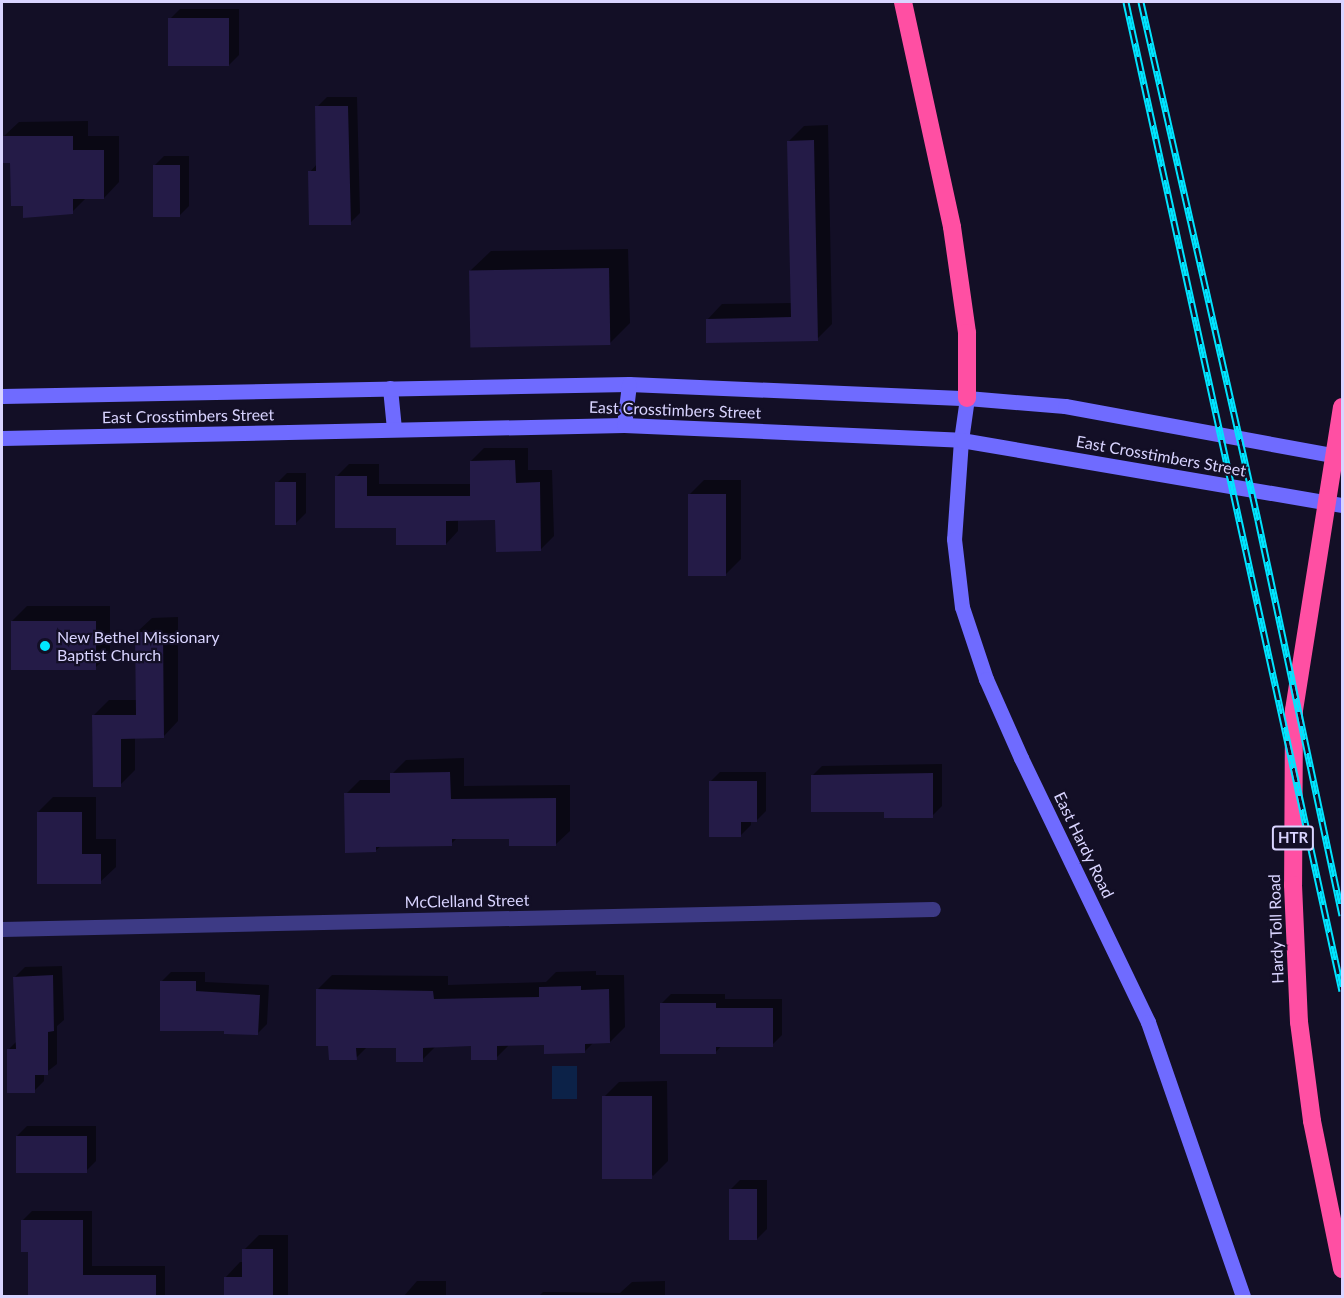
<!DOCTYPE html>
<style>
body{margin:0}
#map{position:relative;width:1344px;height:1298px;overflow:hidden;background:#130f26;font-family:Lato,sans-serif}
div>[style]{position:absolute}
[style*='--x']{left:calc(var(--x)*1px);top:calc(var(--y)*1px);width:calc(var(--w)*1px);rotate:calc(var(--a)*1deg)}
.water>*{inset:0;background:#0c2248;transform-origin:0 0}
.shadow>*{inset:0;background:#0007}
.building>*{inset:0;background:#241b47;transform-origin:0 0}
.street>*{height:15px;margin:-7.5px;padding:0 7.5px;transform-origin:7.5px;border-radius:7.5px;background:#3d3a85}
.secondary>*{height:15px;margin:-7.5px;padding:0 7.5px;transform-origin:7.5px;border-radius:7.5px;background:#6f6bff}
.highway>*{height:18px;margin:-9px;padding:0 9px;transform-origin:9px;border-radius:9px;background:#ff4fa3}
.rail>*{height:7px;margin-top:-3.5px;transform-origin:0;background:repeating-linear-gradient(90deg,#130f26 0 14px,#00e5ff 0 28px);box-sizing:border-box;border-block:2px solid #00e5ff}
.dots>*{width:16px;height:16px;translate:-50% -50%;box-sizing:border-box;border:3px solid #130f26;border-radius:50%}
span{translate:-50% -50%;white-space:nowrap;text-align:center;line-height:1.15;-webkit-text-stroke:4.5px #130f26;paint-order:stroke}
.shield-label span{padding:2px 4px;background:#130f26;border:2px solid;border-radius:4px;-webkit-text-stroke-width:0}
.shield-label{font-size:15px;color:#d9d4ff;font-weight:700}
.street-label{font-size:16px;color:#d9d4ff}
.poi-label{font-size:16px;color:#d9d4ff}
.left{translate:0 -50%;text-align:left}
.frame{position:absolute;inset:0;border:3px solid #d9d4ff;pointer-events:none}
</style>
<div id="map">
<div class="water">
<i style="left:577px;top:1066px;width:33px;height:25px;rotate:90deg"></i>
</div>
<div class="shadow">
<i style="clip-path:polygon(180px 9px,239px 9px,239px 55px,229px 65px,170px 19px)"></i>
<i style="clip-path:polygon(327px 97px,357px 97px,360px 213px,350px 223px,310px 172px,317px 164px,317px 107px)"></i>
<i style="clip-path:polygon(88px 121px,88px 136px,119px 136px,119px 182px,104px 198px,86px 198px,72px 212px,24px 204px,3px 137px,19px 122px)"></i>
<i style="clip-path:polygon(828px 125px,832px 324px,817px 339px,707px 320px,722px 304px,792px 303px,789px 141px,804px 126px)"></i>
<i style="clip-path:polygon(164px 156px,189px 156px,189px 206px,179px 216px,154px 166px)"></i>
<i style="clip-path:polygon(628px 249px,630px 323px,610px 343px,470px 271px,491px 251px)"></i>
<i style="clip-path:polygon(484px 448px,528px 448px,528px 470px,552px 470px,554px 536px,541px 549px,497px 518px,458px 519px,458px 531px,446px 544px,398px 526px,336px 477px,349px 464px,379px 464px,379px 484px,472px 484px,471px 461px)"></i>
<i style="clip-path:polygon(287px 473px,306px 473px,306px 513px,296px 523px,277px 483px)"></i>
<i style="clip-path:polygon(704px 480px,741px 480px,741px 559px,726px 574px,689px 495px)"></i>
<i style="clip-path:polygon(27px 606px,110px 606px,110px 653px,95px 668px,12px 621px)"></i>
<i style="clip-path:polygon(178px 617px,178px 721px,163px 737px,135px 737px,135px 770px,120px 785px,94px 715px,109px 700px,137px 700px,136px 633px,152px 618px)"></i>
<i style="clip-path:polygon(464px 758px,464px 786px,570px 785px,570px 831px,555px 845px,511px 837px,458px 837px,451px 844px,381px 846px,375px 851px,346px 794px,360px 780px,392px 780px,392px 774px,406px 760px)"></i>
<i style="clip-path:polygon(942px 764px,942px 806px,932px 816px,885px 810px,812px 776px,822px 766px)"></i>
<i style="clip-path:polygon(720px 772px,766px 772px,766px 811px,756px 821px,751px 821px,751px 825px,741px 835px,710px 782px)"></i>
<i style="clip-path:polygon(53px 797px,96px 797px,96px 839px,116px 839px,116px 867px,100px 882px,38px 812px)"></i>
<i style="clip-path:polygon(62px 966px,64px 1020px,57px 1026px,57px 1064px,44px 1074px,44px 1081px,34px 1091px,8px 1050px,17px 1041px,15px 977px,25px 967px)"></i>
<i style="clip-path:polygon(596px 971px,596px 975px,624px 975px,625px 1027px,610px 1042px,594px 1042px,585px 1051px,545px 1044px,510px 1044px,496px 1058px,472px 1045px,436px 1046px,422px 1060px,398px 1046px,368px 1046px,356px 1058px,330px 1044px,317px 990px,332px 975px,448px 976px,448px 985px,546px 982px,556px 972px)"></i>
<i style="clip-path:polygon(171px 972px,205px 972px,205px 982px,269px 985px,267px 1024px,257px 1034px,161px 982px)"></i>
<i style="clip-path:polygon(671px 994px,725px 994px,725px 999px,782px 999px,782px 1035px,772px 1045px,722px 1045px,715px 1053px,661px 1004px)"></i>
<i style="clip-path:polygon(667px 1081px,668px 1161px,653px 1176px,604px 1097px,619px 1082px)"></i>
<i style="clip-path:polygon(27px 1126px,96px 1126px,96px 1161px,86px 1171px,17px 1136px)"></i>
<i style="clip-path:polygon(740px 1180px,767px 1180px,767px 1229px,757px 1239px,730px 1190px)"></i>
<i style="clip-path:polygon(32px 1211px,92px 1211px,92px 1266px,165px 1266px,165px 1296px,29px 1296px,29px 1251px,22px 1221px)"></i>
<i style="clip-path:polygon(259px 1235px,288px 1235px,288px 1296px,225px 1296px,225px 1278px,240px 1262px,244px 1262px,244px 1250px)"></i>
<i style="clip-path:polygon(417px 1281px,446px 1281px,446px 1296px,404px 1296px)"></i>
<i style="clip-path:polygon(665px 1281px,665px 1296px,539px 1296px,543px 1292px,620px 1293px,632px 1282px)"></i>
</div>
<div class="building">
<i style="left:168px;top:18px;width:61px;height:48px"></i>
<i style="clip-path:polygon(315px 106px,348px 106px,351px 225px,309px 225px,308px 171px,316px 171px)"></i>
<i style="clip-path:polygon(2px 136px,73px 136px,73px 150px,104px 150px,104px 199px,73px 199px,73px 214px,23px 218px,23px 206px,11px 206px,10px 163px,2px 163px)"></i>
<i style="clip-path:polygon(814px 140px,818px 341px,706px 343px,706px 319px,791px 317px,787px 141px)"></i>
<i style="left:153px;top:165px;width:27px;height:52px"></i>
<i style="left:609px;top:268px;width:77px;height:140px;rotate:89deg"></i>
<i style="clip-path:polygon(515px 460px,516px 483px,540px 482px,541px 551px,496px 552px,495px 520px,446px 521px,446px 545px,396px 545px,396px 528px,335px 528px,335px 476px,367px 476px,367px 496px,470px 496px,470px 461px)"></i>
<i style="left:275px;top:482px;width:21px;height:43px"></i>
<i style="left:688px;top:494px;width:38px;height:82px"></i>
<i style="left:11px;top:621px;width:85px;height:49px"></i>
<i style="clip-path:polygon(135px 632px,163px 632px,164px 738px,121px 739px,121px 787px,93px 787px,92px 715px,136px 715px)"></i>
<i style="clip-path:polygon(450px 772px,451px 799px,556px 798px,556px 846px,509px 846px,509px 839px,452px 839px,452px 846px,376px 847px,376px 852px,345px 853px,344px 793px,390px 793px,390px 773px)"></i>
<i style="clip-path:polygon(933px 773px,933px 818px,884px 818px,884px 812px,811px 812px,811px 775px)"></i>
<i style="clip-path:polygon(709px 781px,757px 781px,757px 822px,741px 822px,741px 837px,709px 837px)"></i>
<i style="clip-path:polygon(37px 812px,82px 812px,82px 854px,101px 854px,101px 884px,37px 884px)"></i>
<i style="clip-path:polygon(53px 975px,54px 1031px,48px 1032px,48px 1075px,35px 1075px,35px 1093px,7px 1093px,7px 1049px,16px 1049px,13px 977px)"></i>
<i style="clip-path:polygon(160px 981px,196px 981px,196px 991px,260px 995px,258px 1035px,224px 1034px,224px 1031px,160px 1031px)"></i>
<i style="clip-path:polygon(581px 986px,581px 990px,609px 989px,610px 1043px,585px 1044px,585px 1053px,544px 1054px,544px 1045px,497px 1046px,497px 1060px,471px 1060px,471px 1046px,423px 1048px,423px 1062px,396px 1062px,396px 1048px,356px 1048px,357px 1060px,329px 1060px,328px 1046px,316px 1046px,316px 989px,433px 991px,434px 999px,539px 997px,539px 987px)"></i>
<i style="clip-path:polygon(660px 1003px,716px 1003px,716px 1008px,773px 1008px,773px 1047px,716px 1047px,716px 1054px,660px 1054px)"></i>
<i style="left:602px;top:1096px;width:50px;height:83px"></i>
<i style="left:16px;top:1136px;width:71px;height:37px"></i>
<i style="left:729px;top:1189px;width:28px;height:51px"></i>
<i style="clip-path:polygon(21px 1220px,83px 1220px,83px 1275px,156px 1275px,156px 1296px,28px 1296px,28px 1252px,21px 1252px)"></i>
<i style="clip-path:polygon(242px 1249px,273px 1249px,273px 1296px,224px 1296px,224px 1277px,242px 1277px)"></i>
</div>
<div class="street">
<i style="--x:2;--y:929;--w:931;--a:-1.23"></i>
</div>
<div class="secondary">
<i style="--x:390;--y:388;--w:41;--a:84.4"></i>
<i style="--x:2;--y:396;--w:627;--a:-1.1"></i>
<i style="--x:629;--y:384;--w:338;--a:2.4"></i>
<i style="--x:967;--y:398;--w:98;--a:4.7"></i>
<i style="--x:1065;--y:406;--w:282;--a:10.4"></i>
<i style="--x:967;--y:398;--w:42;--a:98.1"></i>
<i style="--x:961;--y:440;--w:99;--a:94"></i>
<i style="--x:954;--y:539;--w:68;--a:83.3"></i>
<i style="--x:962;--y:607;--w:76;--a:71.6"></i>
<i style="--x:986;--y:679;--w:86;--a:66.1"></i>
<i style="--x:1021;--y:758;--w:293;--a:64.3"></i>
<i style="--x:1148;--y:1022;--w:290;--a:70.9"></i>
<i style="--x:624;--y:425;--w:41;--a:-83"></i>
<i style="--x:2;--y:438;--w:622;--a:-1.2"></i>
<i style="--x:624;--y:425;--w:337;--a:2.5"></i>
<i style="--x:961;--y:440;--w:387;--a:9.7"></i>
</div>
<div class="highway">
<i style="--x:903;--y:2;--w:230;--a:77.7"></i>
<i style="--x:952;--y:227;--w:107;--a:81.9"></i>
<i style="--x:967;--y:333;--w:65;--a:90"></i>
<i style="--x:1342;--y:407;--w:307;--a:99"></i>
<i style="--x:1294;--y:710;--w:175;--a:90.3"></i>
<i style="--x:1293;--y:885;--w:137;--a:87.5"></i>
<i style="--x:1299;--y:1022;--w:100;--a:82.5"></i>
<i style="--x:1312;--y:1121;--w:151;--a:78.5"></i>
</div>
<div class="rail">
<i style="--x:1126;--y:2;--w:1012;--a:77.68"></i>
<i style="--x:1141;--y:2;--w:531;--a:77.27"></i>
<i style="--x:1258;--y:520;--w:404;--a:78"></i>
</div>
<div class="dots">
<i style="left:45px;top:646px;background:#00e5ff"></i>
</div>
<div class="shield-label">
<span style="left:1293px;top:838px">HTR</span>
</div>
<div class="street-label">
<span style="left:675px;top:410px;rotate:2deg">East Crosstimbers Street</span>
<span style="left:188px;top:416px;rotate:-1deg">East Crosstimbers Street</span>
<span style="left:1161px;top:456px;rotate:10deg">East Crosstimbers Street</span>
<span style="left:1084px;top:845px;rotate:64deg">East Hardy Road</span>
<span style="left:467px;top:901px;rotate:-1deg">McClelland Street</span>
<span style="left:1276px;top:929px;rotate:-92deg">Hardy Toll Road</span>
</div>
<div class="poi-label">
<span class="left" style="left:57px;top:646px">New Bethel Missionary<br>Baptist Church</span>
</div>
<div class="frame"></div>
</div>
